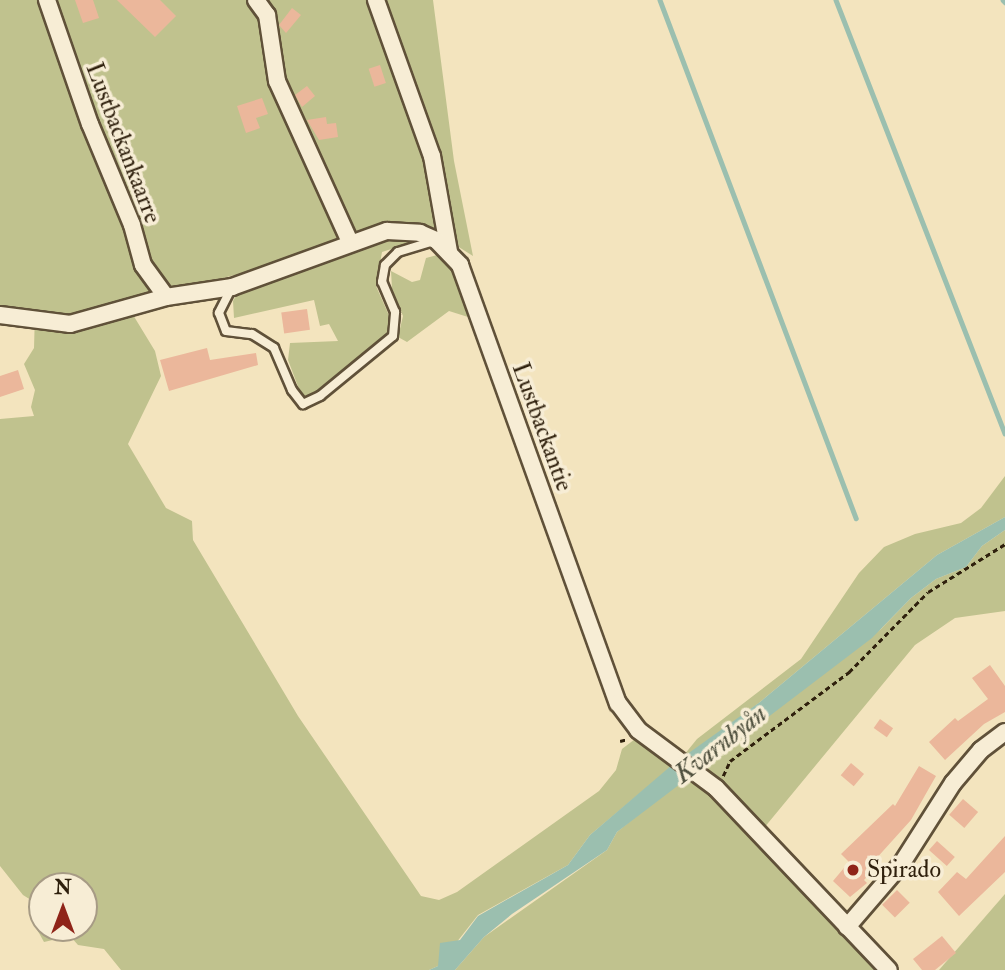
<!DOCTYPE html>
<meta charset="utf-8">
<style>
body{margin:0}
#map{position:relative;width:1005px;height:970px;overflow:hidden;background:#f3e4be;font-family:"IM FELL Double Pica",serif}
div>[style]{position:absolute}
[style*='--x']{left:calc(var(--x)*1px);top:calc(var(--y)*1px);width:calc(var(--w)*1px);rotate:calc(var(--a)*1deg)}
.green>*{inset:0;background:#c0c28e}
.water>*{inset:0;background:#9bbfaf}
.stream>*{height:4.5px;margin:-2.25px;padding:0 2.25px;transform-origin:2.25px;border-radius:2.25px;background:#9bbfaf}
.building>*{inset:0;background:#ebb79b;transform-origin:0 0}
.path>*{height:2.5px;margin-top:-1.25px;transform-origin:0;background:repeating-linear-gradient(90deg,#2f200d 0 5px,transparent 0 8.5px)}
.roads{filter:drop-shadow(2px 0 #605139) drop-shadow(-2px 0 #605139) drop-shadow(0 2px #605139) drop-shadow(0 -2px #605139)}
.service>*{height:8px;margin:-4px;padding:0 4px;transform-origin:4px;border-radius:4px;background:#f7edd5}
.minor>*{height:16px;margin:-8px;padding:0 8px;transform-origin:8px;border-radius:8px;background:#f7edd5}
.dots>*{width:19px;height:19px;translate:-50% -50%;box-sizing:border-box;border:4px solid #f7edd5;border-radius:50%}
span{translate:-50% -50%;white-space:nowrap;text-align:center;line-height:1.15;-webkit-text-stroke:7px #f7edd5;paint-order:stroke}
.street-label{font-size:24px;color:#2f200d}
.poi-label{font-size:24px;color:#2f200d}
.left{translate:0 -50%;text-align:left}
.water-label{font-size:26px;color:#4f503e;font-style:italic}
.north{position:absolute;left:28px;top:872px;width:70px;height:70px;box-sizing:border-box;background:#f7edd5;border:2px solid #a79b85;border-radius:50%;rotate:0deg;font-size:19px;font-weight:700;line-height:28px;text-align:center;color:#2f200d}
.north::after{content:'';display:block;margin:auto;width:24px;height:32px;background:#8f2418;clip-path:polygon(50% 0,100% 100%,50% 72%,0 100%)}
</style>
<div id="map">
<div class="green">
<i style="clip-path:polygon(0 0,433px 0,454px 161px,473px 256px,438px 234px,382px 252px,376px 286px,391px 320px,389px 335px,361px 363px,310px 398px,302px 397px,288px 360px,290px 343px,338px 341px,329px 324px,320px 326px,314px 300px,234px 318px,233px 301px,240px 289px,234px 275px,127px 305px,155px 351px,161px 376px,128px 444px,166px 508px,192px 521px,193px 540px,298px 716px,421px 896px,439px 900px,457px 892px,599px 791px,616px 770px,622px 749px,639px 736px,677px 762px,590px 835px,568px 865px,478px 915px,438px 966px,429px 970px,121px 970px,104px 949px,78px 945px,70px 936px,68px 928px,84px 928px,84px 886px,42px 886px,42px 928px,57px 928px,57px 939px,44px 942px,34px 924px,42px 907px,23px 895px,0 866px,0 419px,34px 416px,31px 407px,35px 390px,24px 364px,34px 348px,35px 312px,0 305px)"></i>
<i style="clip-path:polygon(441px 254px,453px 269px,468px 317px,449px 311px,407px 342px,398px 337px,403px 316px,392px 289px,391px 271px,412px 282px,420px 280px,426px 258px)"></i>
<i style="clip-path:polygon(1005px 476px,1005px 517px,937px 555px,760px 702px,687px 758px,684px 755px,697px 739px,801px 659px,859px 573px,884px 547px,915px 534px,961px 523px,981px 508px)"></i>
<i style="clip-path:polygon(1005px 530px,1005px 611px,955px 618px,915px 645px,764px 828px,702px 766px,881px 629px,911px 598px,936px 579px,966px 567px,982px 546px)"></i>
<i style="clip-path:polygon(687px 775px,708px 788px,877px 970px,455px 970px,484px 937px,607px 850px,617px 832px)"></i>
<i style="clip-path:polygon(1005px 894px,1005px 970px,939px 970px)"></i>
</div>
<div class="water">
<i style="clip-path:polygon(1005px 517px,1005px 530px,982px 546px,966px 567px,936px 579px,911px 598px,872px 638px,617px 832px,607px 850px,512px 914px,484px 937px,455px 970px,429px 970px,438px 966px,440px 943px,460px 940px,478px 916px,568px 865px,590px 835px,672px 765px,760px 702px,937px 555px)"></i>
</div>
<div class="stream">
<i style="--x:660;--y:0;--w:554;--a:69.27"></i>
<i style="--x:836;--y:0;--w:465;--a:68.7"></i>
<i style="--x:1003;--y:0;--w:3;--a:45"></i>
</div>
<div class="building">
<i style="clip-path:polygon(75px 0,93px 0,99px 18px,83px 23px)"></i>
<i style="clip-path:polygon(117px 0,160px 0,176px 16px,155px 37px)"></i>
<i style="clip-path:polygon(292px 8px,301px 15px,286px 33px,279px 25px)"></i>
<i style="left:380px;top:65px;width:19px;height:12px;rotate:72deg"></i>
<i style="clip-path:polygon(307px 86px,315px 96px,302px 107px,295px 95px)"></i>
<i style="clip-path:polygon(262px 98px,268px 114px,256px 118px,260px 128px,246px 133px,237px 106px)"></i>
<i style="clip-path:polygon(326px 117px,327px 124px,336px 123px,338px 137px,319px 140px,307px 120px)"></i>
<i style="left:307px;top:309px;width:21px;height:26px;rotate:82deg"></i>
<i style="clip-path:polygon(207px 348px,210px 360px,256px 353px,258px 365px,169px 391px,160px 360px)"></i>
<i style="clip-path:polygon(18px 370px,24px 389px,0 397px,0 376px)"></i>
<i style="clip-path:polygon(990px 665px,1005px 686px,1005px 712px,984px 724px,945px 760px,929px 742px,955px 718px,958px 721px,988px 699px,972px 678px)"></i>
<i style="left:880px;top:719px;width:16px;height:11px;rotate:35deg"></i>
<i style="left:851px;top:763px;width:17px;height:16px;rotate:40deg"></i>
<i style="clip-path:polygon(919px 766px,936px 776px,911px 820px,874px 861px,878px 865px,864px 880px,867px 883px,850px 897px,833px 881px,849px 862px,841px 854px,893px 804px,895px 806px)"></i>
<i style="left:963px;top:799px;width:20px;height:21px;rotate:41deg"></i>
<i style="clip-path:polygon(1005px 836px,1005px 872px,959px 916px,938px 892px,957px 872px,966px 879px)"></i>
<i style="left:937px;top:841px;width:24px;height:12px;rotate:42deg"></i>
<i style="left:897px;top:890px;width:18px;height:21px;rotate:45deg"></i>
<i style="clip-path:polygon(942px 936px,956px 953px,935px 970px,922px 970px,913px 959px)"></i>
</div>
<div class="path">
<i style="--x:620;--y:741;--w:8;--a:-14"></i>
<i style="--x:723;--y:776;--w:17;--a:-65"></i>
<i style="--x:730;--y:761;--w:149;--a:-36.8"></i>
<i style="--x:849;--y:672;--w:112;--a:-45.4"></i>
<i style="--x:928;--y:592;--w:91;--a:-31.9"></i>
</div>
<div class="roads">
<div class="service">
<i style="--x:232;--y:287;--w:29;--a:117"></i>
<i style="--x:219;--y:313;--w:19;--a:69"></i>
<i style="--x:226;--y:331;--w:26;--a:7"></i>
<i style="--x:252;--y:334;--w:26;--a:32"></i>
<i style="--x:274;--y:348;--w:46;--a:66.8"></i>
<i style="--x:292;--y:390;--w:18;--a:52"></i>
<i style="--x:303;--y:404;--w:19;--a:-25"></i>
<i style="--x:320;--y:396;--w:94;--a:-39.4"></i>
<i style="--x:393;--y:336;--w:24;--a:-85"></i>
<i style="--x:395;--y:312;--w:33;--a:-113"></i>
<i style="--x:382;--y:282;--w:17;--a:-80"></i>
<i style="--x:385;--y:265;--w:18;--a:-45"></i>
<i style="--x:398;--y:252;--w:37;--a:-17"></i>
</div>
<div class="minor">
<i style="--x:47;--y:0;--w:131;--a:70.9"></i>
<i style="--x:90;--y:124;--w:109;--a:67.4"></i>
<i style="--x:132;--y:225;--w:41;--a:74.6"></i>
<i style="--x:143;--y:265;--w:39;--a:54"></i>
<i style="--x:256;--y:0;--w:19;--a:54"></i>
<i style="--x:267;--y:15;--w:67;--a:81.4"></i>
<i style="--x:277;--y:81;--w:177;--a:65.6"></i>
<i style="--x:376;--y:0;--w:166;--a:70.3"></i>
<i style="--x:432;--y:156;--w:97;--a:79.9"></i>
<i style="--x:0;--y:315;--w:71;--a:7.3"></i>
<i style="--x:70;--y:324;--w:100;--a:-15.7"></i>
<i style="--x:166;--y:297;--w:67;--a:-8.6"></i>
<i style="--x:232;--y:287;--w:165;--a:-19.9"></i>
<i style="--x:387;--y:231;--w:33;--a:3"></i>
<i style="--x:420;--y:233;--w:17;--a:24"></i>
<i style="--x:436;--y:240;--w:35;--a:46"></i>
<i style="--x:460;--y:265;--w:466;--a:70.2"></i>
<i style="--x:618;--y:703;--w:34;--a:53"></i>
<i style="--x:638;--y:730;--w:97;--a:36.6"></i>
<i style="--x:716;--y:788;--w:251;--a:46.5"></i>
<i style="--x:847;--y:927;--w:84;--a:-49.3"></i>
<i style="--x:902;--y:863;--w:95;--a:-57.5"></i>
<i style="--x:953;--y:783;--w:43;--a:-49.7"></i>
<i style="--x:981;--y:750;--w:30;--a:-37"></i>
</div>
</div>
<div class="dots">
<i style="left:853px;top:870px;background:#8f2418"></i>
</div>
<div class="street-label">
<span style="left:123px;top:143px;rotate:69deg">Lustbackankaarre</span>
<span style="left:542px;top:427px;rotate:70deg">Lustbackantie</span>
</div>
<div class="poi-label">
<span class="left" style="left:867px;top:870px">Spirado</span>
</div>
<div class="water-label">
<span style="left:721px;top:745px;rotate:-38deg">Kvarnbyån</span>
</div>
<div class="north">N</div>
</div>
